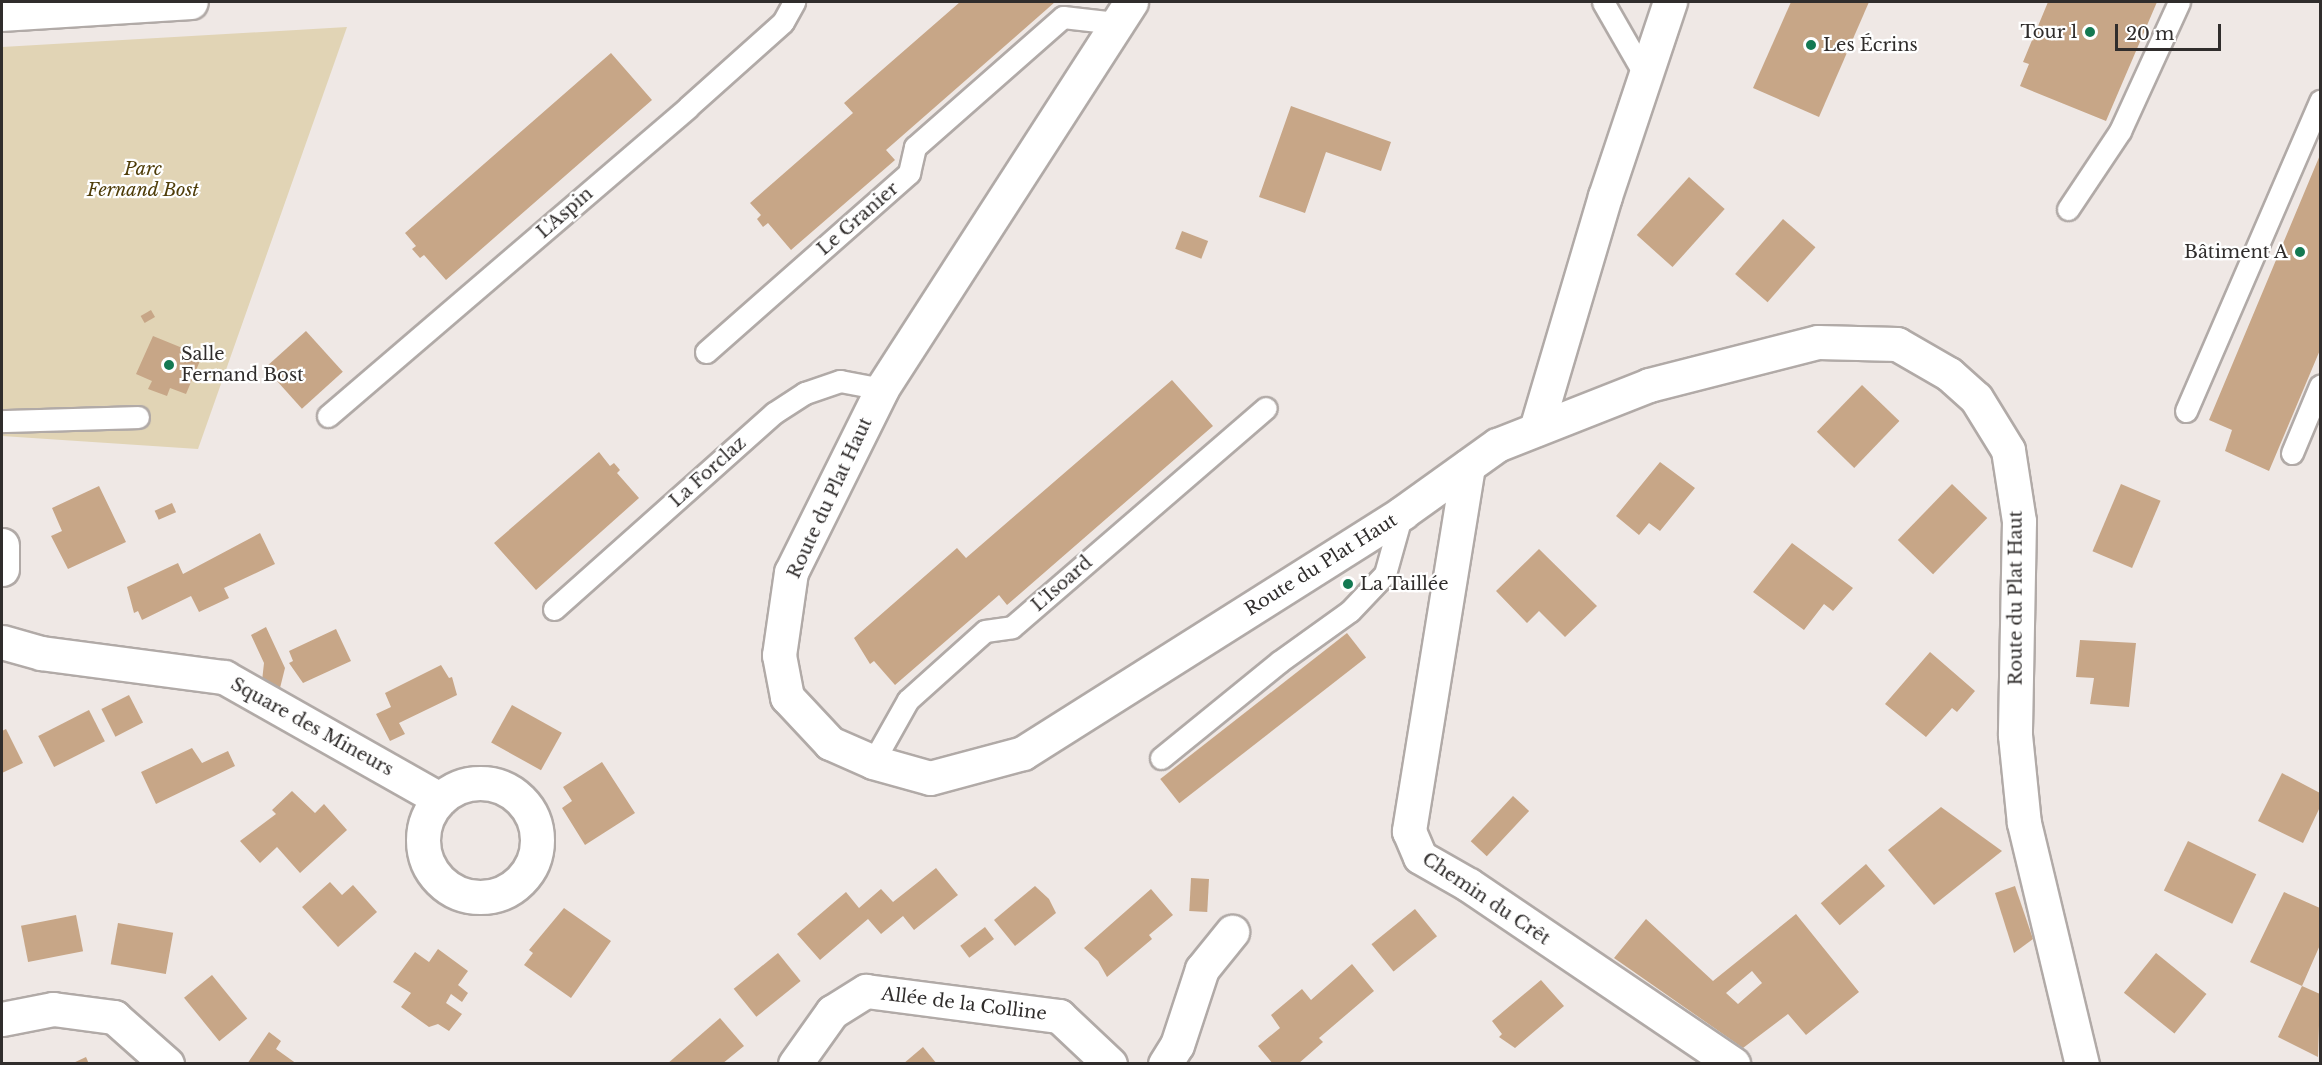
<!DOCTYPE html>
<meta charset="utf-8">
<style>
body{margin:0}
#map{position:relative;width:2322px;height:1065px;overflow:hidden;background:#efe8e5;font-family:"Libre Baskerville",serif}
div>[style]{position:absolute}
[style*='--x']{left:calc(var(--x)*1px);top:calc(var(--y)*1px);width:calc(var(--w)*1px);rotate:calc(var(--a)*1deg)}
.green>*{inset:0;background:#e1d4b5}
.building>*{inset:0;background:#c7a687;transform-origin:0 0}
.roads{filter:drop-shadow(2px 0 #b1aaa7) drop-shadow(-2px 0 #b1aaa7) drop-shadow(0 2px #b1aaa7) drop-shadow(0 -2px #b1aaa7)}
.service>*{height:21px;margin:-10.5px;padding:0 10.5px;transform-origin:10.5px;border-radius:10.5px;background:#fff}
.minor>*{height:33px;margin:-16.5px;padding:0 16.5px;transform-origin:16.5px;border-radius:16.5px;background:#fff}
.minor>.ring{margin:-16.5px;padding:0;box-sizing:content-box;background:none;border:33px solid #fff;border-radius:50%}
.tertiary>*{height:33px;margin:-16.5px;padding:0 16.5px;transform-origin:16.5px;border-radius:16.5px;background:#fff}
.dots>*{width:16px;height:16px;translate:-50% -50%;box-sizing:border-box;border:3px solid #fff;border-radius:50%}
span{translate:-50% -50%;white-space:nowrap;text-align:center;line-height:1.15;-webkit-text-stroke:4.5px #fff;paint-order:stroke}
.poi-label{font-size:18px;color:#302d2c}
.right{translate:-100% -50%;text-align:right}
.left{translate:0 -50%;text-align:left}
.park-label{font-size:18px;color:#4e3c08;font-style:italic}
.street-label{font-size:18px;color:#302d2c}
.frame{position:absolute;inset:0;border:3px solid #302d2c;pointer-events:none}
.scale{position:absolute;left:2115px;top:24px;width:106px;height:27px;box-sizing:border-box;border:3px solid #302d2c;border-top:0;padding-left:8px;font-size:18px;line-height:21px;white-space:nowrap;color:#302d2c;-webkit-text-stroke:4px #fff;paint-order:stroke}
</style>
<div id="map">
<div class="green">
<i style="clip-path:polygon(347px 27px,198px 449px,2px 436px,2px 47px)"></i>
</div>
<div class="building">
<i style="clip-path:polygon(960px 2px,1055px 2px,886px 150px,895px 160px,791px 250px,768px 223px,763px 227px,757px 219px,761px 215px,750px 203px,853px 113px,844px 103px)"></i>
<i style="clip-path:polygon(1791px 2px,1869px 2px,1819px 117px,1753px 88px)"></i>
<i style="clip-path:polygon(2048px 2px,2157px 2px,2106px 121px,2020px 86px,2029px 64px,2023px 62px)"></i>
<i style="clip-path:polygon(611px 53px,652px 100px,446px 280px,424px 255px,420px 258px,412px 249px,416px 246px,405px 233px)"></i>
<i style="clip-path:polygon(1291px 106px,1391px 142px,1381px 171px,1326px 152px,1305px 213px,1259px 197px)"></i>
<i style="clip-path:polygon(2320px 155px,2320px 350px,2269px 471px,2225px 451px,2232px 430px,2209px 420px)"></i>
<i style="left:1689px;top:177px;width:48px;height:78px;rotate:42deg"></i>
<i style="left:1783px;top:219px;width:43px;height:73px;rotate:41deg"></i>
<i style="left:1182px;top:231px;width:28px;height:19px;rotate:21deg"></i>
<i style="left:151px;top:310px;width:8px;height:12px;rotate:60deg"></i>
<i style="left:306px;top:331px;width:55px;height:55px;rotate:48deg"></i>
<i style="clip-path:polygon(153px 336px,202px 356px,186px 394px,170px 388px,167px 396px,148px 389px,152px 381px,136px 374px)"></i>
<i style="clip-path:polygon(1172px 380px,1213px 426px,1007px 605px,999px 595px,895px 685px,874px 661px,870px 664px,854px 638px,957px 548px,966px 558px)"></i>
<i style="left:1862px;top:385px;width:52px;height:65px;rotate:44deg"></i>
<i style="clip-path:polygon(599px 452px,610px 466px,614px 463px,620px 470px,617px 473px,639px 498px,536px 590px,494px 543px)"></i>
<i style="clip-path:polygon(1660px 462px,1695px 488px,1660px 531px,1649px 523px,1639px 535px,1616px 516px)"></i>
<i style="left:1952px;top:484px;width:49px;height:78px;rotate:44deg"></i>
<i style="left:2121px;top:484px;width:43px;height:73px;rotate:23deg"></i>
<i style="clip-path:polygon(99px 486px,126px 542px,68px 569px,51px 536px,62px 531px,52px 508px)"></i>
<i style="left:172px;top:503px;width:10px;height:19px;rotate:66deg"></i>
<i style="clip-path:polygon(260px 533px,275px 564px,224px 588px,229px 598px,199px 612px,191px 596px,142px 620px,138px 611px,134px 613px,127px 587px,178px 563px,183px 574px)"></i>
<i style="clip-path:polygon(1792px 543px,1853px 588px,1833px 611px,1824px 604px,1804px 630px,1753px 592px)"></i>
<i style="clip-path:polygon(1539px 549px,1597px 606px,1565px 637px,1539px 611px,1527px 623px,1496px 591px)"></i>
<i style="clip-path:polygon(266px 627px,285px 668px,277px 700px,261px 690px,264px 663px,251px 635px)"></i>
<i style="clip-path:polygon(336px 629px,351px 661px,303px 683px,289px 663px,293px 661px,289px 651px)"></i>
<i style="left:1347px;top:633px;width:31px;height:237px;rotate:52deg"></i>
<i style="clip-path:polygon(2080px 640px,2136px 643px,2129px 707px,2090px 704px,2094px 678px,2076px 677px)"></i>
<i style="clip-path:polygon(1930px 652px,1975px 691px,1957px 712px,1952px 708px,1926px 737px,1885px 704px)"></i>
<i style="clip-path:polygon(441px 665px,449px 678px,452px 677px,457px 695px,399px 723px,405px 734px,390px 741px,376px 714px,391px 707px,385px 693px)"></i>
<i style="left:129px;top:695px;width:31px;height:31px;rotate:63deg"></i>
<i style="left:512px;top:705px;width:57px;height:43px;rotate:29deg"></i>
<i style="left:89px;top:710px;width:35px;height:57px;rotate:63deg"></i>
<i style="clip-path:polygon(6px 729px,23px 763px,2px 773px,2px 731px)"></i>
<i style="clip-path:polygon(192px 748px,202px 763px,228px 751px,235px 766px,156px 804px,141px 772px)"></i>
<i style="clip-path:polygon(602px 762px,635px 813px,585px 845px,562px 808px,572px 801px,563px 787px)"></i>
<i style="clip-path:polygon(2282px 773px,2320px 793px,2320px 807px,2303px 843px,2258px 821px)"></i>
<i style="clip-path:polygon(292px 791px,315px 813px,324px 804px,347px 830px,300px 873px,277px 847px,260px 863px,240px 841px,276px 814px,272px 810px)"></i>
<i style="left:1513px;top:796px;width:22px;height:62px;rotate:43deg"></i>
<i style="clip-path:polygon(1941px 807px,2002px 851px,1934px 905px,1888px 850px)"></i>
<i style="left:2188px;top:841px;width:76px;height:55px;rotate:26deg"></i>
<i style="left:1866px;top:864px;width:29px;height:60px;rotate:49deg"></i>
<i style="clip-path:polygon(936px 868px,958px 895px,914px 930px,903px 916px,881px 934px,868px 919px,820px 960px,797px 934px,846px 892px,859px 908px,881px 889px,893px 902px)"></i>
<i style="left:1191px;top:878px;width:18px;height:33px;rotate:3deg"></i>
<i style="clip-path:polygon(330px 882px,342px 895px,353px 885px,377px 912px,338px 947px,302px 907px)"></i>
<i style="clip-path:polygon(1035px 886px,1049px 899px,1056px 913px,1015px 946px,994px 920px)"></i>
<i style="clip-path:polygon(2015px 886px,2033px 939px,2014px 953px,1995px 893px)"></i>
<i style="clip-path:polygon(1151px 889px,1173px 915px,1149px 935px,1152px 939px,1107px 977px,1098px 961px,1084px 948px)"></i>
<i style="clip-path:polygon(2284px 892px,2320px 908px,2320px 945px,2302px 986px,2320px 994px,2318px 1057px,2278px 1037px,2302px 986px,2250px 962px)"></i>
<i style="clip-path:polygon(564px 908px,611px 941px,571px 998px,524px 965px,533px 953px,529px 950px)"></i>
<i style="left:1415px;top:909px;width:35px;height:56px;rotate:51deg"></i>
<i style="clip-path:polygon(evenodd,1796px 914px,1859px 992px,1806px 1035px,1788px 1014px,1743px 1048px,1614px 958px,1646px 919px,1713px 981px,1796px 914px,1752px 971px,1762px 983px,1738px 1004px,1726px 993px,1752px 971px)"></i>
<i style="left:76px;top:915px;width:37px;height:56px;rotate:79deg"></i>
<i style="left:118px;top:923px;width:56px;height:42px;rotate:10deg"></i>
<i style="left:985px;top:927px;width:15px;height:31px;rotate:53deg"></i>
<i style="clip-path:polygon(438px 949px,468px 971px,458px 985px,468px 993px,462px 1002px,451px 994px,446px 1003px,462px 1014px,449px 1031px,438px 1024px,429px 1027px,401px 1007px,411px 993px,393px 982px,415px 952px,429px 962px)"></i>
<i style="left:778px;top:953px;width:36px;height:57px;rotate:51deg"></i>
<i style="left:2156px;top:953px;width:65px;height:51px;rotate:39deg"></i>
<i style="clip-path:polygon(1352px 964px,1374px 991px,1319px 1038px,1323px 1042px,1298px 1064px,1273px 1064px,1258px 1046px,1280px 1028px,1271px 1015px,1302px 989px,1311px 1000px)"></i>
<i style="left:212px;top:975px;width:56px;height:36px;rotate:51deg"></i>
<i style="clip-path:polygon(1541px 980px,1564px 1006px,1515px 1048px,1499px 1037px,1502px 1034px,1492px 1021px)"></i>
<i style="clip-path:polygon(720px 1018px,744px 1046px,722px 1064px,667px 1064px)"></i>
<i style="clip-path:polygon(269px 1032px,281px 1041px,276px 1049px,297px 1064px,247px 1064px)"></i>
<i style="clip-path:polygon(923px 1047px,937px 1064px,903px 1064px)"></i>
<i style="clip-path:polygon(86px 1057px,89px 1064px,71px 1064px)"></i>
</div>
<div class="roads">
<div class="service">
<i style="--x:1603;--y:2;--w:84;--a:60.1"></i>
<i style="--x:2068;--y:209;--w:94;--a:-56.3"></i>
<i style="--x:2120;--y:131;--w:142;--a:-65.4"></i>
<i style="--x:706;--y:352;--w:271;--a:-41.4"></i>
<i style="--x:909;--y:173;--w:27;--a:-77"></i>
<i style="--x:915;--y:147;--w:197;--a:-41.3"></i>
<i style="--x:1063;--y:17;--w:53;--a:6.5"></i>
<i style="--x:2186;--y:411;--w:338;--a:-66.6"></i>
<i style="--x:328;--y:416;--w:474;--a:-40.6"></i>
<i style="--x:688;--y:107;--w:127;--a:-41.8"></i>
<i style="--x:783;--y:22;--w:23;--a:-61"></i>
<i style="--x:2;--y:421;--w:136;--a:-1.7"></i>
<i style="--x:2292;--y:453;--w:73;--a:-67.3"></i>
<i style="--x:554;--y:609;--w:295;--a:-41.7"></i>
<i style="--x:774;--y:413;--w:37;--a:-33"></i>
<i style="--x:805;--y:393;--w:37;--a:-19"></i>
<i style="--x:840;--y:381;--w:43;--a:10.8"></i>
<i style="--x:1161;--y:758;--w:152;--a:-39.1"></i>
<i style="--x:1279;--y:662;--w:87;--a:-35.7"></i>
<i style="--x:1350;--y:611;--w:51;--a:-46.6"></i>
<i style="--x:1385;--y:574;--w:63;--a:-74.4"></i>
<i style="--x:873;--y:762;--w:71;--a:-60.6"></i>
<i style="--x:908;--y:700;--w:103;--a:-41.9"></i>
<i style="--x:985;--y:631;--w:27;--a:-8"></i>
<i style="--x:1012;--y:627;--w:335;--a:-40.8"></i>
</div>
<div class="minor">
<i style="--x:1131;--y:2;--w:460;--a:122.8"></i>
<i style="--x:882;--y:389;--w:204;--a:116.4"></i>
<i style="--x:791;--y:572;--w:84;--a:98.2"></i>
<i style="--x:779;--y:655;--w:43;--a:79.2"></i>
<i style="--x:787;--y:697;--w:63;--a:46.9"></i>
<i style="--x:830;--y:743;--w:47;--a:23.8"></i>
<i style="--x:873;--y:762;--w:59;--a:15.7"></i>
<i style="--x:930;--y:778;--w:96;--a:-15"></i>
<i style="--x:1023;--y:753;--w:449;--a:-32.3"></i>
<i style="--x:1402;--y:513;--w:117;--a:-35.6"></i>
<i style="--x:1497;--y:445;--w:163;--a:-21.5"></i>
<i style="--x:1649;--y:385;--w:174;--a:-14.3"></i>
<i style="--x:1818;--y:342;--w:79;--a:1.5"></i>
<i style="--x:1897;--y:344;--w:60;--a:30"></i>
<i style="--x:1949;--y:374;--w:36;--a:42"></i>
<i style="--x:1976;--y:398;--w:61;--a:58.4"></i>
<i style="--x:2008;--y:450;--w:72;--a:81.2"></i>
<i style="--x:2019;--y:521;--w:214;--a:91.1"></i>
<i style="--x:2015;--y:735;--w:88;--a:84.2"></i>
<i style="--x:2024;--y:823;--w:248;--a:76.5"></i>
<i style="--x:1536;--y:429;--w:243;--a:-73.5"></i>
<i style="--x:1605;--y:196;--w:205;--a:-71.5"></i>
<i style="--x:1468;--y:466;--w:370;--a:99.2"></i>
<i style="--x:1409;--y:831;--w:28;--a:67"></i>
<i style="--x:1420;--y:857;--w:56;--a:29.7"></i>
<i style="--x:1469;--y:885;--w:319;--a:34.1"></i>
<i style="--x:2;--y:545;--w:24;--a:90"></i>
<i style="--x:2;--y:642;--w:41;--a:15.8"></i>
<i style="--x:41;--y:653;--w:185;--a:7.5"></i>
<i style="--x:224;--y:677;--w:248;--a:29.5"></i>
<i class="ring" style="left:423px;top:783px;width:81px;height:81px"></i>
<i style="--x:2;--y:1019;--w:52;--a:-11.1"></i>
<i style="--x:53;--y:1009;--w:62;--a:7.5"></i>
<i style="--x:114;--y:1017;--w:71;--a:41.6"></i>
<i style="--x:795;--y:1064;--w:64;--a:-54.6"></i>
<i style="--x:832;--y:1012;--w:40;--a:-32"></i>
<i style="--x:866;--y:991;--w:195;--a:7.4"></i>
<i style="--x:1059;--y:1016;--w:70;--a:43.3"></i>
<i style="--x:1165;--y:1064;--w:22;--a:-58"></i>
<i style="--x:1177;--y:1045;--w:80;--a:-71.8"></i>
<i style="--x:1202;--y:969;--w:48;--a:-51"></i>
</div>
<div class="tertiary">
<i style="--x:2;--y:14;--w:189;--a:-3.6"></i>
</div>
</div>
<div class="dots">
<i style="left:2090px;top:32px;background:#147952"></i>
<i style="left:1811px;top:45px;background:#147952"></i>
<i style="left:2300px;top:252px;background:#147952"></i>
<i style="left:169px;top:365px;background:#147952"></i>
<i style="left:1348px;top:584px;background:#147952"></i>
</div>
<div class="poi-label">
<span class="right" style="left:2078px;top:32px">Tour 1</span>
<span class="left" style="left:1823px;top:45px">Les Écrins</span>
<span class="right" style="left:2288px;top:252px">Bâtiment A</span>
<span class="left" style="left:181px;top:365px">Salle<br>Fernand Bost</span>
<span class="left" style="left:1360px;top:584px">La Taillée</span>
</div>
<div class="park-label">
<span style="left:143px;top:180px">Parc<br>Fernand Bost</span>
</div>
<div class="street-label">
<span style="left:565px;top:213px;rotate:-41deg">L'Aspin</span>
<span style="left:858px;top:219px;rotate:-41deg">Le Granier</span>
<span style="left:708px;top:472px;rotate:-42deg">La Forclaz</span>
<span style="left:830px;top:498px;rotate:-65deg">Route du Plat Haut</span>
<span style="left:1321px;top:565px;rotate:-32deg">Route du Plat Haut</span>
<span style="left:1062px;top:584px;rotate:-41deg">L'Isoard</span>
<span style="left:2016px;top:598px;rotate:-90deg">Route du Plat Haut</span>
<span style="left:312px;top:727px;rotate:29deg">Square des Mineurs</span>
<span style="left:1486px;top:899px;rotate:34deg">Chemin du Crêt</span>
<span style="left:964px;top:1004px;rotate:7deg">Allée de la Colline</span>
</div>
<div class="frame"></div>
<div class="scale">20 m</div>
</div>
